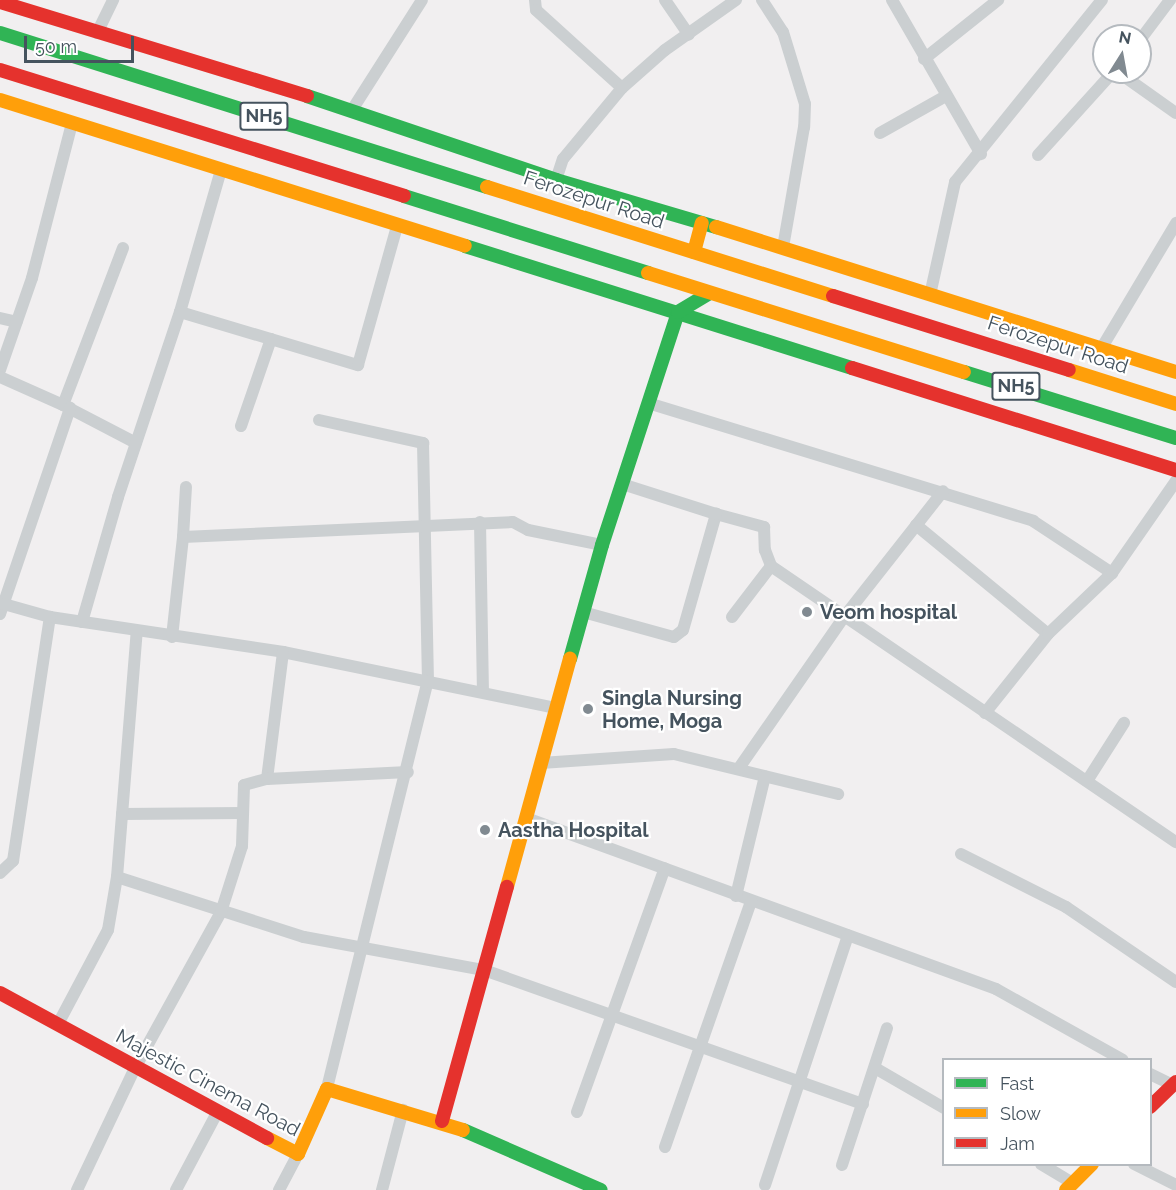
<!DOCTYPE html>
<style>
body{margin:0}
#map{position:relative;width:1176px;height:1190px;overflow:hidden;background:#f1eff0;font-family:Raleway,sans-serif}
div>[style]{position:absolute}
[style*='--x']{left:calc(var(--x)*1px);top:calc(var(--y)*1px);width:calc(var(--w)*1px);rotate:calc(var(--a)*1deg)}
.street>*{height:12px;margin:-6px;padding:0 6px;transform-origin:6px;border-radius:6px;background:#cbcfd1}
.fast>*{height:14px;margin:-7px;padding:0 7px;transform-origin:7px;border-radius:7px;background:#30b455}
.slow>*{height:14px;margin:-7px;padding:0 7px;transform-origin:7px;border-radius:7px;background:#ff9f0a}
.jam>*{height:14px;margin:-7px;padding:0 7px;transform-origin:7px;border-radius:7px;background:#e5322d}
.dots>*{width:16px;height:16px;translate:-50% -50%;box-sizing:border-box;border:3px solid #fff;border-radius:50%}
span{translate:-50% -50%;white-space:nowrap;text-align:center;line-height:1.15;-webkit-text-stroke:4.5px #fff;paint-order:stroke}
.shield-label span{padding:2px 4px;background:#fff;border:2px solid;border-radius:4px;-webkit-text-stroke-width:0}
.shield-label{font-size:18px;color:#45535e;font-weight:700}
.street-label{font-size:20px;color:#45535e}
.poi-label{font-size:20px;color:#45535e;font-weight:700}
.left{translate:0 -50%;text-align:left}
.legend{position:absolute;left:942px;top:1058px;width:210px;height:108px;box-sizing:border-box;background:#fff;border:2px solid #b5babf;margin:0;padding:8px 10px;list-style:none;font-size:18px;color:#45535e}
.legend li{display:flex;align-items:center;gap:12px;height:30px}
.legend b{width:30px;border:2px solid #b5babf}
.north{position:absolute;left:1092px;top:24px;width:60px;height:60px;box-sizing:border-box;background:#fff;border:2px solid #b5babf;border-radius:50%;rotate:11deg;font-size:16px;font-weight:700;line-height:24px;text-align:center;color:#45535e}
.north::after{content:'';display:block;margin:auto;width:21px;height:27px;background:#818a91;clip-path:polygon(50% 0,100% 100%,50% 72%,0 100%)}
.scale{position:absolute;left:24px;top:36px;width:110px;height:27px;box-sizing:border-box;border:3px solid #45535e;border-top:0;padding-left:8px;font-size:18px;line-height:21px;white-space:nowrap;color:#45535e;-webkit-text-stroke:4px #fff;paint-order:stroke}
</style>
<div id="map">
<div class="street">
<i style="--x:535;--y:0;--w:10;--a:84"></i>
<i style="--x:536;--y:10;--w:116;--a:42.2"></i>
<i style="--x:665;--y:0;--w:42;--a:55.6"></i>
<i style="--x:762;--y:0;--w:38;--a:57"></i>
<i style="--x:783;--y:32;--w:75;--a:73"></i>
<i style="--x:805;--y:104;--w:23;--a:92"></i>
<i style="--x:804;--y:127;--w:122;--a:99.9"></i>
<i style="--x:892;--y:0;--w:178;--a:60"></i>
<i style="--x:97;--y:33;--w:37;--a:-64"></i>
<i style="--x:1140;--y:40;--w:50;--a:-53.1"></i>
<i style="--x:924;--y:59;--w:95;--a:-38.6"></i>
<i style="--x:1118;--y:72;--w:71;--a:35.3"></i>
<i style="--x:352;--y:110;--w:130;--a:-57.5"></i>
<i style="--x:880;--y:133;--w:76;--a:-29.3"></i>
<i style="--x:1038;--y:155;--w:112;--a:-47.9"></i>
<i style="--x:556;--y:180;--w:22;--a:-72"></i>
<i style="--x:563;--y:159;--w:92;--a:-50.3"></i>
<i style="--x:622;--y:88;--w:57;--a:-41.5"></i>
<i style="--x:665;--y:50;--w:87;--a:-35.2"></i>
<i style="--x:123;--y:248;--w:168;--a:110.9"></i>
<i style="--x:63;--y:405;--w:82;--a:27.5"></i>
<i style="--x:930;--y:295;--w:116;--a:-77.5"></i>
<i style="--x:955;--y:182;--w:234;--a:-51.1"></i>
<i style="--x:180;--y:312;--w:148;--a:-73.9"></i>
<i style="--x:0;--y:318;--w:17;--a:13"></i>
<i style="--x:1101;--y:349;--w:147;--a:-59.2"></i>
<i style="--x:0;--y:370;--w:97;--a:-70.8"></i>
<i style="--x:32;--y:278;--w:160;--a:-75.5"></i>
<i style="--x:0;--y:377;--w:69;--a:24"></i>
<i style="--x:648;--y:403;--w:403;--a:17"></i>
<i style="--x:1033;--y:521;--w:95;--a:33.4"></i>
<i style="--x:319;--y:420;--w:107;--a:12.5"></i>
<i style="--x:423;--y:443;--w:237;--a:88.8"></i>
<i style="--x:428;--y:680;--w:421;--a:103.9"></i>
<i style="--x:241;--y:426;--w:92;--a:-71"></i>
<i style="--x:716;--y:514;--w:50;--a:15.2"></i>
<i style="--x:764;--y:527;--w:23;--a:88"></i>
<i style="--x:765;--y:550;--w:17;--a:69"></i>
<i style="--x:771;--y:566;--w:490;--a:34.3"></i>
<i style="--x:480;--y:522;--w:170;--a:89"></i>
<i style="--x:916;--y:525;--w:171;--a:39.5"></i>
<i style="--x:183;--y:537;--w:50;--a:-86.6"></i>
<i style="--x:583;--y:612;--w:94;--a:15.4"></i>
<i style="--x:674;--y:637;--w:11;--a:-38"></i>
<i style="--x:683;--y:630;--w:121;--a:-74.1"></i>
<i style="--x:716;--y:514;--w:99;--a:-162.3"></i>
<i style="--x:0;--y:614;--w:218;--a:-71.2"></i>
<i style="--x:50;--y:617;--w:236;--a:8.5"></i>
<i style="--x:283;--y:652;--w:280;--a:11.6"></i>
<i style="--x:732;--y:617;--w:64;--a:-52.6"></i>
<i style="--x:82;--y:622;--w:130;--a:-73.9"></i>
<i style="--x:118;--y:497;--w:195;--a:-71.5"></i>
<i style="--x:180;--y:312;--w:186;--a:16.6"></i>
<i style="--x:358;--y:365;--w:144;--a:-74.3"></i>
<i style="--x:172;--y:637;--w:101;--a:-83.7"></i>
<i style="--x:183;--y:537;--w:330;--a:-2.6"></i>
<i style="--x:513;--y:522;--w:17;--a:28"></i>
<i style="--x:528;--y:530;--w:76;--a:11.5"></i>
<i style="--x:985;--y:713;--w:101;--a:-51.4"></i>
<i style="--x:1048;--y:634;--w:88;--a:-43.6"></i>
<i style="--x:1112;--y:573;--w:112;--a:-55.2"></i>
<i style="--x:541;--y:763;--w:133;--a:-3.9"></i>
<i style="--x:674;--y:754;--w:169;--a:13.7"></i>
<i style="--x:739;--y:768;--w:184;--a:-55.2"></i>
<i style="--x:844;--y:617;--w:160;--a:-51.8"></i>
<i style="--x:267;--y:779;--w:128;--a:-82.8"></i>
<i style="--x:1087;--y:781;--w:69;--a:-57.5"></i>
<i style="--x:122;--y:814;--w:121;--a:-0.5"></i>
<i style="--x:526;--y:818;--w:500;--a:19.99"></i>
<i style="--x:996;--y:989;--w:145;--a:29.2"></i>
<i style="--x:961;--y:854;--w:118;--a:26.8"></i>
<i style="--x:1066;--y:907;--w:133;--a:34.3"></i>
<i style="--x:0;--y:873;--w:18;--a:-43"></i>
<i style="--x:13;--y:861;--w:247;--a:-81.4"></i>
<i style="--x:50;--y:617;--w:48;--a:-164.2"></i>
<i style="--x:117;--y:877;--w:196;--a:17.8"></i>
<i style="--x:304;--y:937;--w:183;--a:10.4"></i>
<i style="--x:484;--y:970;--w:402;--a:19.5"></i>
<i style="--x:736;--y:896;--w:123;--a:-76.4"></i>
<i style="--x:58;--y:1024;--w:106;--a:-62"></i>
<i style="--x:108;--y:930;--w:54;--a:-80.4"></i>
<i style="--x:117;--y:877;--w:247;--a:-85.4"></i>
<i style="--x:875;--y:1068;--w:80;--a:30.1"></i>
<i style="--x:1150;--y:1074;--w:25;--a:26"></i>
<i style="--x:577;--y:1112;--w:259;--a:-70.2"></i>
<i style="--x:665;--y:1147;--w:261;--a:-70.7"></i>
<i style="--x:1041;--y:1164;--w:37;--a:31"></i>
<i style="--x:1134;--y:1164;--w:47;--a:26.6"></i>
<i style="--x:842;--y:1165;--w:144;--a:-71.8"></i>
<i style="--x:765;--y:1185;--w:263;--a:-71.6"></i>
<i style="--x:77;--y:1190;--w:137;--a:-64.6"></i>
<i style="--x:136;--y:1066;--w:176;--a:-61.1"></i>
<i style="--x:221;--y:912;--w:69;--a:-72.3"></i>
<i style="--x:242;--y:846;--w:61;--a:-88.1"></i>
<i style="--x:244;--y:785;--w:24;--a:-15"></i>
<i style="--x:267;--y:779;--w:141;--a:-2.8"></i>
<i style="--x:176;--y:1190;--w:89;--a:-62"></i>
<i style="--x:279;--y:1190;--w:41;--a:-62.2"></i>
<i style="--x:382;--y:1190;--w:83;--a:-75.3"></i>
</div>
<div class="fast">
<i style="--x:0;--y:33;--w:511;--a:17.55"></i>
<i style="--x:307;--y:96;--w:263;--a:18.6"></i>
<i style="--x:556;--y:180;--w:167;--a:16.4"></i>
<i style="--x:404;--y:196;--w:256;--a:17.5"></i>
<i style="--x:465;--y:246;--w:406;--a:17.5"></i>
<i style="--x:964;--y:372;--w:222;--a:17.3"></i>
<i style="--x:570;--y:659;--w:118;--a:-74.3"></i>
<i style="--x:602;--y:545;--w:245;--a:-71.9"></i>
<i style="--x:678;--y:312;--w:37;--a:-31"></i>
<i style="--x:463;--y:1130;--w:150;--a:23.5"></i>
</div>
<div class="slow">
<i style="--x:0;--y:100;--w:487;--a:17.4"></i>
<i style="--x:487;--y:187;--w:363;--a:17.5"></i>
<i style="--x:716;--y:227;--w:482;--a:17.5"></i>
<i style="--x:694;--y:252;--w:30;--a:-75"></i>
<i style="--x:648;--y:273;--w:331;--a:17.4"></i>
<i style="--x:1069;--y:370;--w:112;--a:17.6"></i>
<i style="--x:507;--y:887;--w:237;--a:-74.6"></i>
<i style="--x:267;--y:1138;--w:35;--a:27"></i>
<i style="--x:298;--y:1154;--w:71;--a:-66"></i>
<i style="--x:327;--y:1089;--w:142;--a:16.8"></i>
<i style="--x:1066;--y:1190;--w:37;--a:-45"></i>
</div>
<div class="jam">
<i style="--x:0;--y:2;--w:321;--a:17"></i>
<i style="--x:0;--y:70;--w:423;--a:17.3"></i>
<i style="--x:833;--y:296;--w:247;--a:17.4"></i>
<i style="--x:852;--y:368;--w:340;--a:17.5"></i>
<i style="--x:0;--y:993;--w:304;--a:28.5"></i>
<i style="--x:1150;--y:1107;--w:36;--a:-44"></i>
<i style="--x:442;--y:1121;--w:243;--a:-74.5"></i>
</div>
<div class="dots">
<i style="left:807px;top:612px;background:#818a91"></i>
<i style="left:588px;top:709px;background:#818a91"></i>
<i style="left:485px;top:830px;background:#818a91"></i>
</div>
<div class="shield-label">
<span style="left:264px;top:116px">NH5</span>
<span style="left:1016px;top:386px">NH5</span>
</div>
<div class="street-label">
<span style="left:594px;top:200px;rotate:18deg">Ferozepur Road</span>
<span style="left:1058px;top:345px;rotate:18deg">Ferozepur Road</span>
<span style="left:208px;top:1083px;rotate:28deg">Majestic Cinema Road</span>
</div>
<div class="poi-label">
<span class="left" style="left:820px;top:612px">Veom hospital</span>
<span class="left" style="left:602px;top:710px">Singla Nursing<br>Home, Moga</span>
<span class="left" style="left:498px;top:830px">Aastha Hospital</span>
</div>
<ul class="legend">
<li><b style="height:8px;background:#30b455"></b>Fast</li>
<li><b style="height:8px;background:#ff9f0a"></b>Slow</li>
<li><b style="height:8px;background:#e5322d"></b>Jam</li>
</ul>
<div class="north">N</div>
<div class="scale">50 m</div>
</div>
